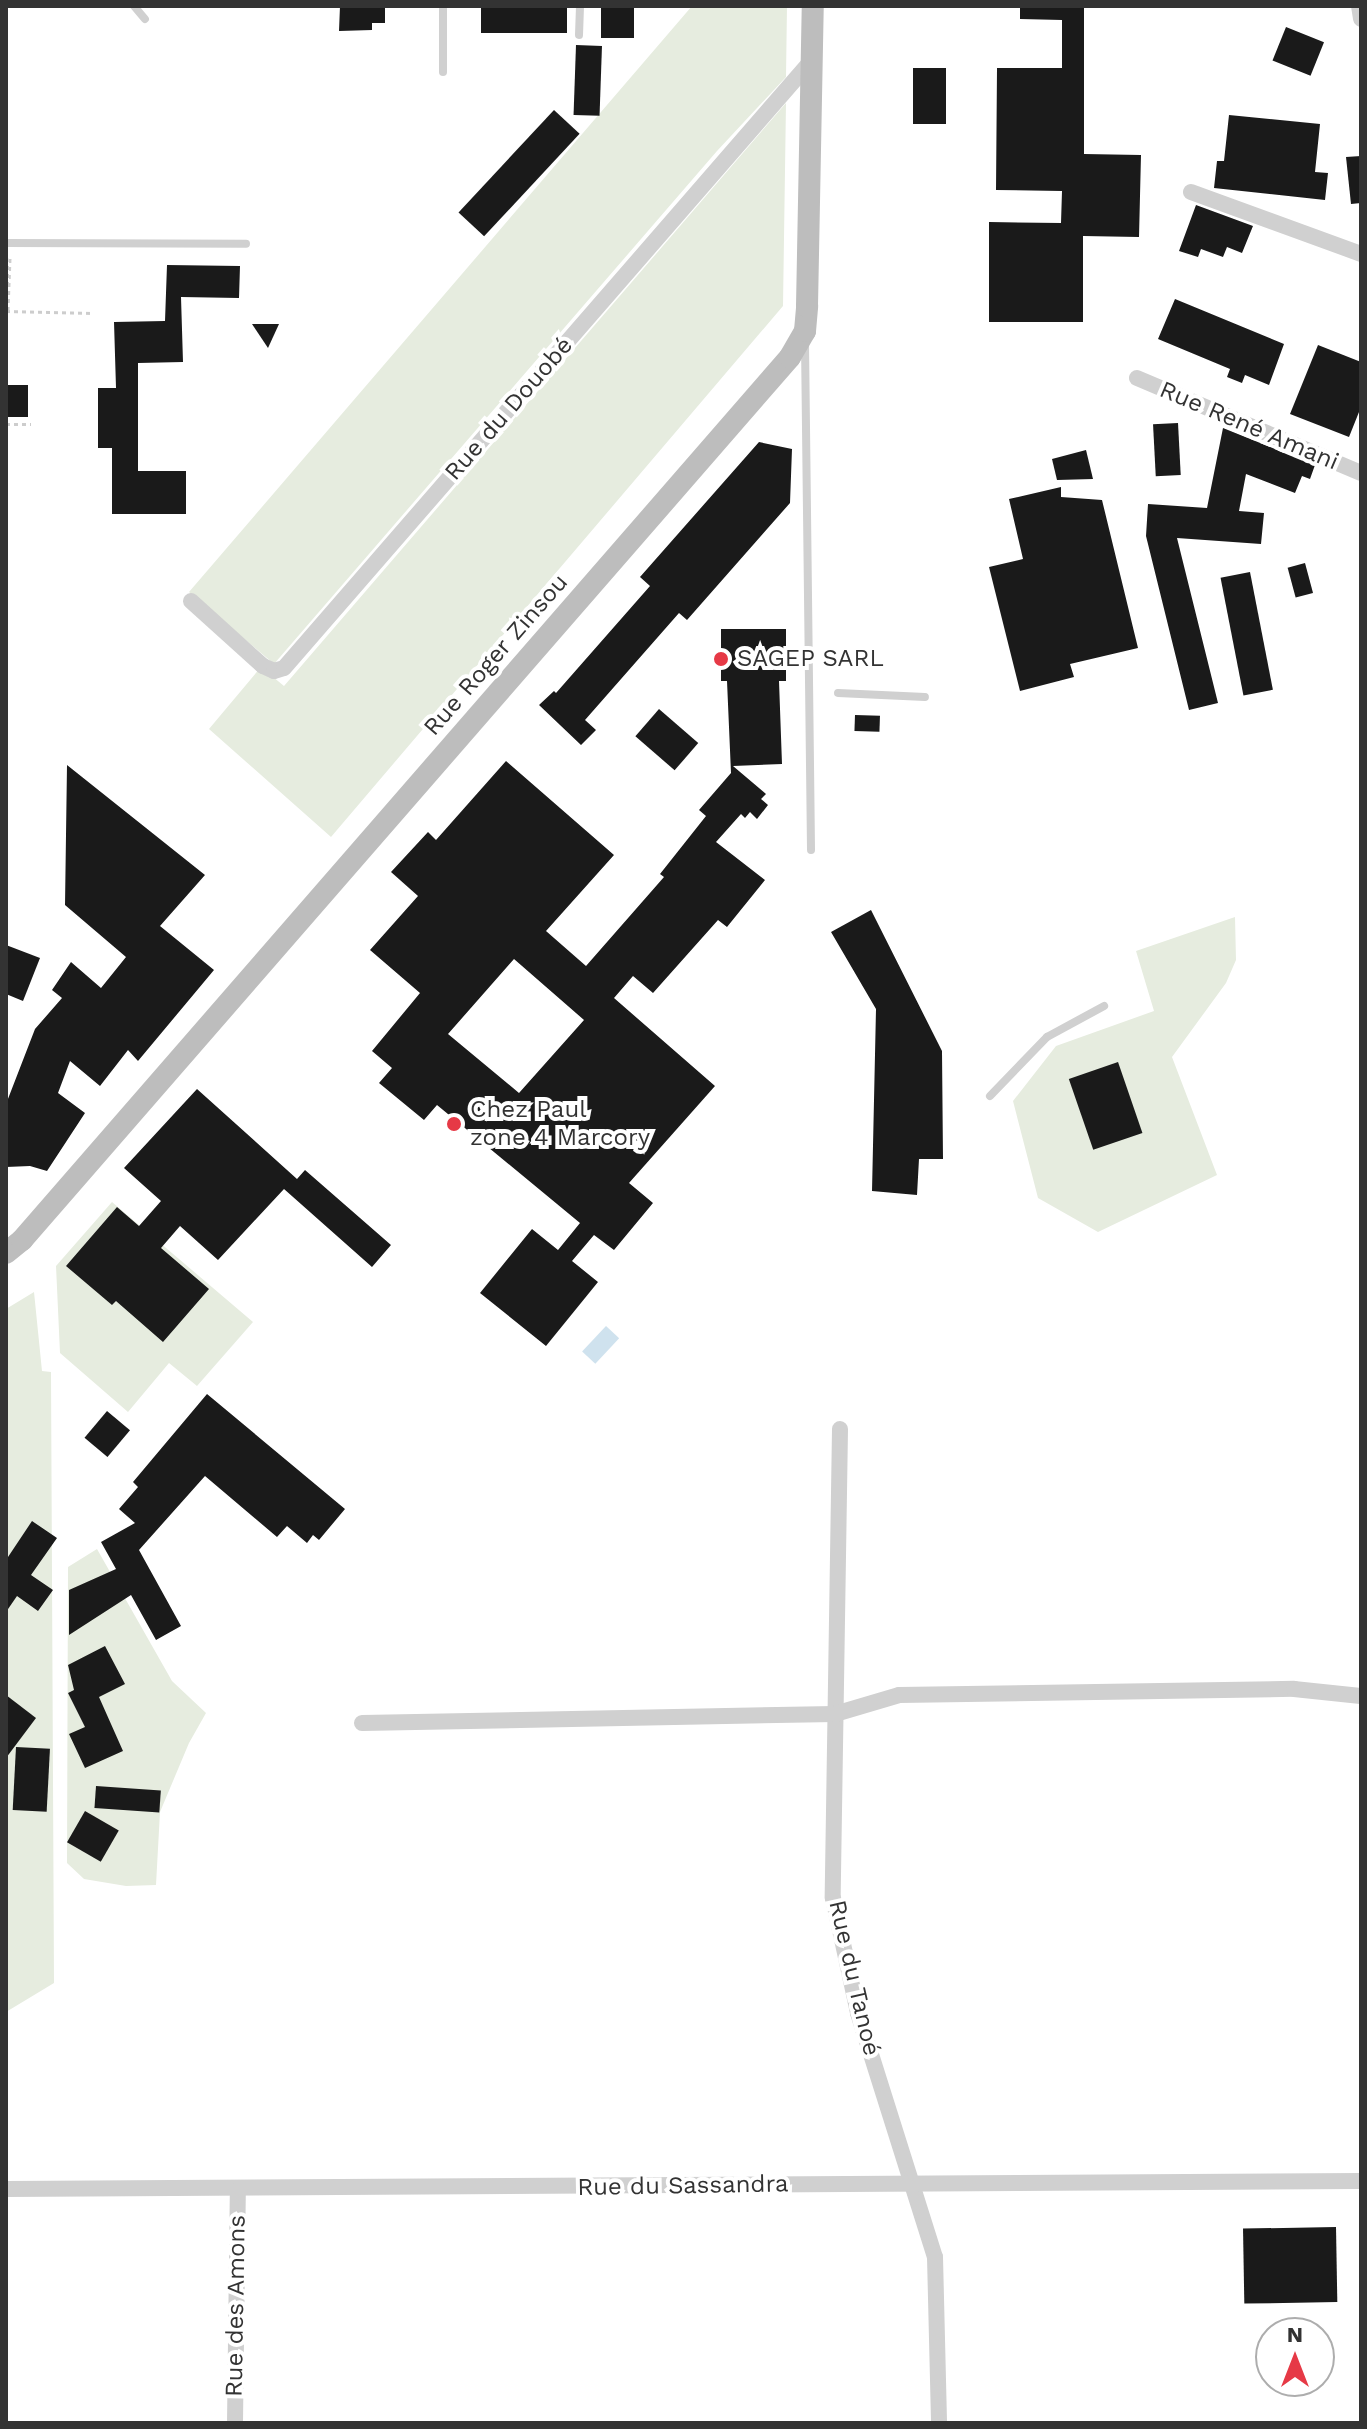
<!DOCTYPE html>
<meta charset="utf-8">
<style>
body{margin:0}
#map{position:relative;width:1367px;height:2429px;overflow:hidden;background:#fff;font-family:"Work Sans",sans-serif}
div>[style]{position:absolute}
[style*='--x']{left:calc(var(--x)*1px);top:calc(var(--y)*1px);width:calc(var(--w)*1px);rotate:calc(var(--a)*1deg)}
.green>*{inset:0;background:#e6ecdf}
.water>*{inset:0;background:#cfe2ee;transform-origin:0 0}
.building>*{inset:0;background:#1a1a1a;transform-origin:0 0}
.path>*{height:3px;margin-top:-1.5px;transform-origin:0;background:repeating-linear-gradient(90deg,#cdcdcd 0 4px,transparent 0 8px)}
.lane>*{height:8px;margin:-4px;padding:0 4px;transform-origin:4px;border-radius:4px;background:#d0d0d0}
.street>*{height:16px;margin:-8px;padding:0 8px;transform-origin:8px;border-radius:8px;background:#d0d0d0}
.secondary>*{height:22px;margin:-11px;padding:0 11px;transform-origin:11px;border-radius:11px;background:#bdbdbd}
.dots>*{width:22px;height:22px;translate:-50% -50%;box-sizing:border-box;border:4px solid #fff;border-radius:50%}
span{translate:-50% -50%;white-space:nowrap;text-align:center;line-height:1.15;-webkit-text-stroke:8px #fff;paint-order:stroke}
.street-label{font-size:24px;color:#333}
.poi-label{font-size:24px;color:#333}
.left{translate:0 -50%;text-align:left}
.frame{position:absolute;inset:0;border:8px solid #333;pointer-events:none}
.north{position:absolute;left:1255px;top:2317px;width:80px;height:80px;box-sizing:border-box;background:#fff;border:2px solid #adadad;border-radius:50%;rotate:0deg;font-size:22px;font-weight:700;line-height:32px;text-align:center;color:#333}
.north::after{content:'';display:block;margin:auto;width:28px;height:36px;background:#e63946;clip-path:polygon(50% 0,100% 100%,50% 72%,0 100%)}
</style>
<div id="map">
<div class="green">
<i style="clip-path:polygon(692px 6px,787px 6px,786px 77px,717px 151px,274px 664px,189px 592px)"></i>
<i style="clip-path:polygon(786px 103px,783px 306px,331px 837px,209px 729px,261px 667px,284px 686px)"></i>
<i style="clip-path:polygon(1235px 917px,1236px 960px,1226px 983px,1172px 1057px,1217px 1175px,1098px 1232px,1038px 1198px,1013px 1101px,1056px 1046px,1154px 1011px,1136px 951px)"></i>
<i style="clip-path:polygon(112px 1202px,253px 1322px,197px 1386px,169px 1363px,128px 1412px,60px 1353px,56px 1266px)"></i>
<i style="clip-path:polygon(34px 1292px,42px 1371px,51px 1372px,54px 1983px,6px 2012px,6px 1309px)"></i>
<i style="clip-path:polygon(97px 1549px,172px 1681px,206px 1713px,189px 1743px,160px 1812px,156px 1885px,126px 1886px,84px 1879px,67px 1863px,68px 1567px)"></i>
</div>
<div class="water">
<i style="left:606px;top:1326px;width:18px;height:35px;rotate:43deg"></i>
</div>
<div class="building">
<i style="clip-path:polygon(340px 6px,385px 6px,385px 23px,372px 23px,372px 30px,339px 31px)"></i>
<i style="left:481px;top:6px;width:86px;height:27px"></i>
<i style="left:601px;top:6px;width:33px;height:32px"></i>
<i style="clip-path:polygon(1020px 6px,1084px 6px,1084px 154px,1141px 155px,1139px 237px,1083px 236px,1083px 322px,989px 322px,989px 222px,1061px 223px,1062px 191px,996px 190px,997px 68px,1062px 68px,1062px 20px,1020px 19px)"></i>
<i style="left:1286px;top:27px;width:41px;height:36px;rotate:22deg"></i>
<i style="left:576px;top:45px;width:26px;height:70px;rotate:2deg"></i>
<i style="left:913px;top:68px;width:33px;height:56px"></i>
<i style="left:554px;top:110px;width:35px;height:140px;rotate:43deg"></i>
<i style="clip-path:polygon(1229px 115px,1320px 124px,1315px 172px,1328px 173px,1325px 200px,1214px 188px,1217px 161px,1224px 161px)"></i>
<i style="clip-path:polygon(1361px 156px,1361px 203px,1351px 204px,1346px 157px)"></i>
<i style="clip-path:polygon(1196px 205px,1253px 226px,1242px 253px,1227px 247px,1223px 257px,1201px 249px,1198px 257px,1179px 251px)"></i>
<i style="clip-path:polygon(167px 265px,240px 266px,239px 298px,181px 297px,183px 362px,138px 363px,138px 471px,186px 471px,186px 514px,112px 514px,112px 448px,98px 448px,98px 388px,116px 388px,114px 322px,165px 321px)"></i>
<i style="clip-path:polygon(1175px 299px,1284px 344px,1269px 385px,1245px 375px,1242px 383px,1227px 377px,1230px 369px,1158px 339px)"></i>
<i style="clip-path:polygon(252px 324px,279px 324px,268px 348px)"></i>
<i style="clip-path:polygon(1318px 345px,1361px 362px,1361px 407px,1349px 437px,1290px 414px)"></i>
<i style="left:6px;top:385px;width:22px;height:32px"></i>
<i style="left:1178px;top:423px;width:52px;height:25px;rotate:87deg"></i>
<i style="clip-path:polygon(1223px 428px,1315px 465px,1310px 479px,1302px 476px,1295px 493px,1246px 474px,1239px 511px,1264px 513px,1261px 544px,1177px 538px,1218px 703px,1189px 710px,1146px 536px,1148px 504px,1207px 508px)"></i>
<i style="clip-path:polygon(759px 442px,792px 449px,790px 503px,687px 620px,679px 613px,585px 720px,596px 730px,581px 745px,539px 705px,554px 691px,556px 693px,650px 586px,640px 577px)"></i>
<i style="clip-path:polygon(1086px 450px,1093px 479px,1057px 480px,1052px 459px)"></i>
<i style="clip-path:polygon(1061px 487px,1061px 497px,1102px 500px,1138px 648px,1070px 664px,1074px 677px,1020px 691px,989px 567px,1023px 559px,1009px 499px)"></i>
<i style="left:1305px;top:563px;width:31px;height:18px;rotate:75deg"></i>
<i style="left:1250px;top:572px;width:120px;height:30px;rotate:79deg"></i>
<i style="clip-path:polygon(evenodd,721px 629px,786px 629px,786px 681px,779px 681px,782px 764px,733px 766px,766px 794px,761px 799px,768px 805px,757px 819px,750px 812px,745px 818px,741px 814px,716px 842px,765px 880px,727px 927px,718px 920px,653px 993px,633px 976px,614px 998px,715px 1086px,629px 1183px,653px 1203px,614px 1250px,594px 1235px,572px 1261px,598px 1282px,546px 1346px,480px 1293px,532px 1229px,558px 1250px,580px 1223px,437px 1105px,424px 1120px,379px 1083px,392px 1068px,372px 1051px,420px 993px,370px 950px,418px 896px,391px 872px,428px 832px,436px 840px,506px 761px,614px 855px,546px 931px,586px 966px,664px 877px,660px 874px,706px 816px,699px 810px,731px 773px,727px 681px,721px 681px,721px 629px,514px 959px,584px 1020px,519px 1093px,448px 1034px,514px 959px)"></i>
<i style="left:659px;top:709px;width:52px;height:36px;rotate:41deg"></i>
<i style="left:855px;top:715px;width:25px;height:16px;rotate:2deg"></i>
<i style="clip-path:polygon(67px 765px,205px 875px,160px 926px,214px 970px,138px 1061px,128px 1050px,100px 1086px,70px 1061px,58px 1093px,85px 1113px,47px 1171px,30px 1166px,6px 1167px,6px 1104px,35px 1029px,62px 998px,52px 990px,71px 962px,101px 988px,126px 957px,65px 905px)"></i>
<i style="clip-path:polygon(871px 910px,942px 1051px,943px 1159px,919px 1159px,917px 1195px,872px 1191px,876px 1009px,831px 932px)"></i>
<i style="clip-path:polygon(6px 945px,40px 958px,23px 1001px,6px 994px)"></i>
<i style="left:1118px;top:1062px;width:75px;height:52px;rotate:71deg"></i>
<i style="clip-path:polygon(197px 1089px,297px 1179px,305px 1170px,391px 1245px,372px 1267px,284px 1189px,218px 1260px,180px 1226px,161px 1248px,209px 1289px,163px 1342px,116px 1301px,112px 1305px,66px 1266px,117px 1207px,139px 1226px,161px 1201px,124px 1168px)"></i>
<i style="clip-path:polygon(207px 1394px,345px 1509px,319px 1540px,313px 1535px,307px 1543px,287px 1526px,277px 1537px,205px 1476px,139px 1550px,181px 1626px,156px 1640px,131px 1595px,69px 1635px,69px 1590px,116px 1569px,101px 1542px,135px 1523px,119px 1509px,138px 1487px,133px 1482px)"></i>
<i style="left:107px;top:1411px;width:30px;height:35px;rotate:40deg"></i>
<i style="clip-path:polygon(32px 1521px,57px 1538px,31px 1575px,53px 1590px,38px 1611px,17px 1596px,6px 1612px,6px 1560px)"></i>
<i style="clip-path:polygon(105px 1646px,125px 1684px,99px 1697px,123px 1751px,85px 1768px,69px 1734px,85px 1727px,68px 1693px,74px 1690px,68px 1665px)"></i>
<i style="clip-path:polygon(6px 1695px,36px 1718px,6px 1758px)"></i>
<i style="left:16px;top:1747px;width:34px;height:63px;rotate:3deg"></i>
<i style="left:96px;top:1786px;width:65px;height:22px;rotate:4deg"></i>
<i style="left:85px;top:1811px;width:39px;height:36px;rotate:30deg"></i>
<i style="left:1336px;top:2227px;width:75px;height:93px;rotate:89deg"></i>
</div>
<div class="path">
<i style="--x:8;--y:310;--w:52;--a:-87.8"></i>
<i style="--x:6;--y:311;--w:87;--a:1.3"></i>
<i style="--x:6;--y:424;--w:25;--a:0"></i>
</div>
<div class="lane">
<i style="--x:134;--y:6;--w:17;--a:50"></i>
<i style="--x:443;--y:6;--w:66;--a:90"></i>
<i style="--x:579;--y:35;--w:29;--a:-88"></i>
<i style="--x:6;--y:243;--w:240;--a:0.2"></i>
<i style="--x:805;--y:343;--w:507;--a:89.32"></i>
<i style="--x:838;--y:693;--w:87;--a:2.6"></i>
<i style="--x:990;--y:1096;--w:82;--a:-46"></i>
<i style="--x:1047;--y:1037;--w:65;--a:-28.5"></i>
</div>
<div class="street">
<i style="--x:1359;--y:6;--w:13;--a:81"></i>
<i style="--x:1191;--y:192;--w:181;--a:20"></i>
<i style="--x:1137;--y:378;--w:243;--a:23"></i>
<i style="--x:191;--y:601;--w:97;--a:42.1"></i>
<i style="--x:263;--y:666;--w:12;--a:24"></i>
<i style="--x:274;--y:671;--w:10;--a:-17"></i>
<i style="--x:284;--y:668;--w:805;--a:-49.03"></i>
<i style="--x:840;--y:1429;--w:469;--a:90.9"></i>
<i style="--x:833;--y:1898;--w:118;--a:77.7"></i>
<i style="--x:858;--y:2013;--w:256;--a:72.5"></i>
<i style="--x:935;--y:2257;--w:166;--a:88.6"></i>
<i style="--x:362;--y:1723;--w:473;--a:-1.1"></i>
<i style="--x:835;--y:1714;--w:67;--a:-16.5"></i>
<i style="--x:899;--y:1695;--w:395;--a:-0.9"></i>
<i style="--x:1294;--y:1689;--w:67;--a:6"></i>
<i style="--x:6;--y:2189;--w:1355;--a:-0.34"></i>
<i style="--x:235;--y:2423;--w:233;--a:-89.3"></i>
</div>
<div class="secondary">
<i style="--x:6;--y:1253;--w:21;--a:-39"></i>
<i style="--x:22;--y:1240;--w:1170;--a:-48.98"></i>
<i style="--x:790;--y:357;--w:30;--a:-60"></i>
<i style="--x:805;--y:331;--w:25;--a:-85"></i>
<i style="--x:807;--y:306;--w:300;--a:-88.9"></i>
</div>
<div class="dots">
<i style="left:721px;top:659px;background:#e63946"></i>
<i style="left:454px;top:1124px;background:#e63946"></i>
</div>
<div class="street-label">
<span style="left:509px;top:409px;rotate:-49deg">Rue du Douobé</span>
<span style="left:1249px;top:426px;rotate:23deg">Rue René Amani</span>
<span style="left:496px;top:655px;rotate:-49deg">Rue Roger Zinsou</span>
<span style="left:854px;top:1978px;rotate:77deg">Rue du Tanoé</span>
<span style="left:683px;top:2186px;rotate:-1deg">Rue du Sassandra</span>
<span style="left:236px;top:2306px;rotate:-89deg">Rue des Amons</span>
</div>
<div class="poi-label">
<span class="left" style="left:737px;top:659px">SAGEP SARL</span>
<span class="left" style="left:470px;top:1124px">Chez Paul<br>zone 4 Marcory</span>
</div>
<div class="frame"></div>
<div class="north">N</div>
</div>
